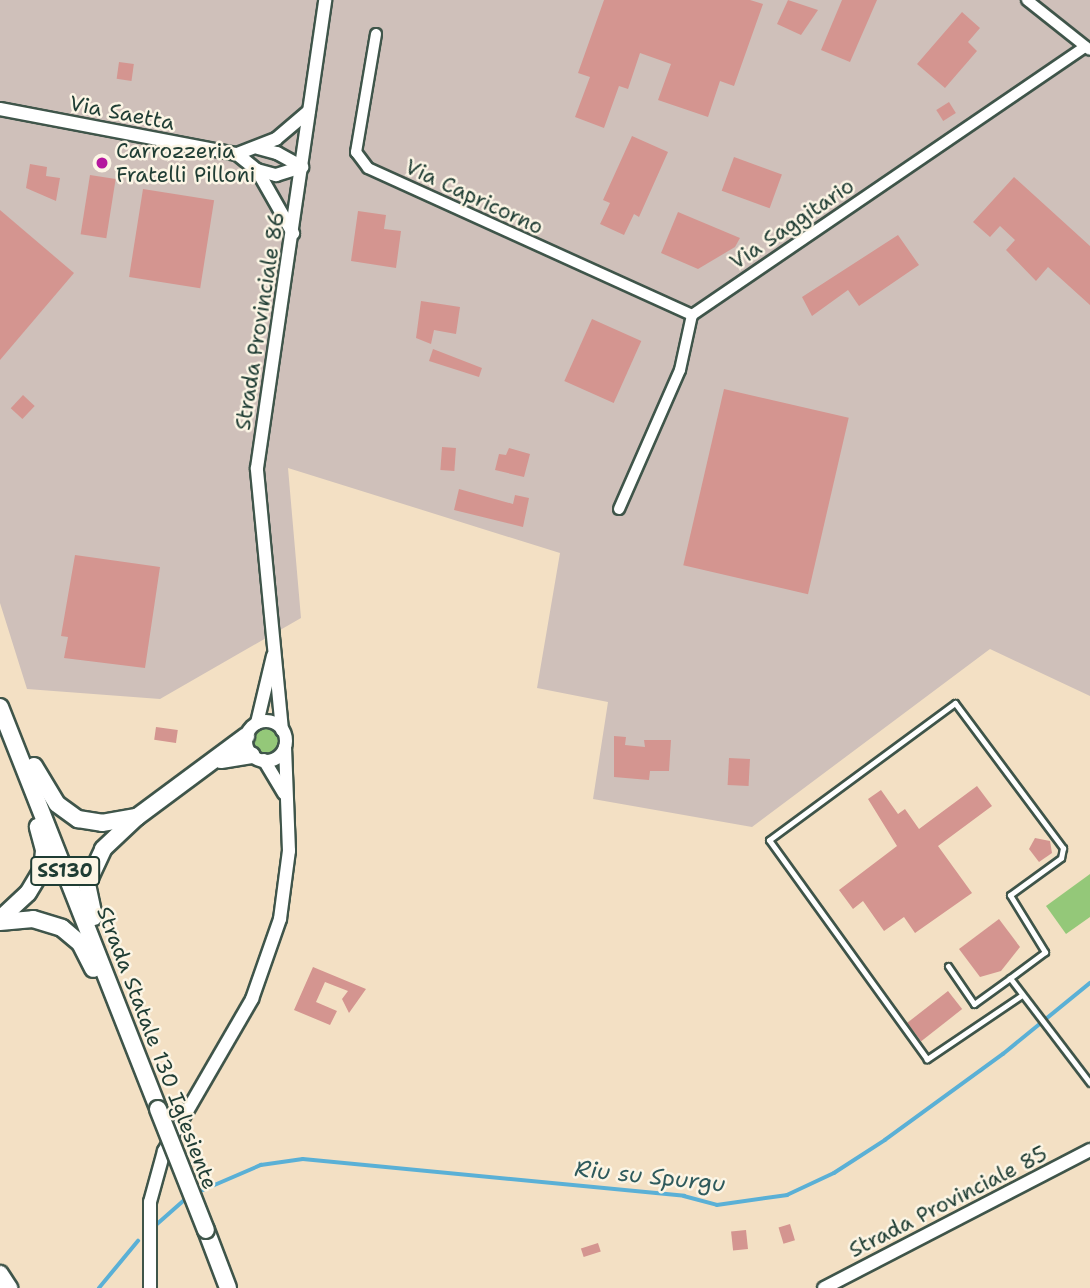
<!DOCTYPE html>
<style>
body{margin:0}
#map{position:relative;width:1090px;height:1288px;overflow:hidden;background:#f3e0c4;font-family:"Shantell Sans",sans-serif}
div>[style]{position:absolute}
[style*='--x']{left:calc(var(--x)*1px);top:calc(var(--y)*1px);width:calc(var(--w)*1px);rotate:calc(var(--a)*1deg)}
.industrial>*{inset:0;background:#cfc0ba}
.green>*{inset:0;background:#94c879}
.round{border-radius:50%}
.stream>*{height:3.5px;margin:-1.75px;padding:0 1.75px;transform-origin:1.75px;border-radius:1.75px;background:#5ab0d6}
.building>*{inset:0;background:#d49590;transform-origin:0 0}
.roads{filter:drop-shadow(2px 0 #3f554a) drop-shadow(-2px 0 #3f554a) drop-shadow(0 2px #3f554a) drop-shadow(0 -2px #3f554a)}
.service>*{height:5px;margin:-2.5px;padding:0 2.5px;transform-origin:2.5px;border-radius:2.5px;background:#fff}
.minor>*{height:10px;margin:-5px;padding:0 5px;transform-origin:5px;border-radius:5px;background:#fff}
.tertiary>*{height:12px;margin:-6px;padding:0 6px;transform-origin:6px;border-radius:6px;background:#fff}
.tertiary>.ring{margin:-6px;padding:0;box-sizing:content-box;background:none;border:12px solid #fff;border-radius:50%}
.trunk>*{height:16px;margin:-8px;padding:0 8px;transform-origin:8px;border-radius:8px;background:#fff}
.bridges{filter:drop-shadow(2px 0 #3f554a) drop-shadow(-2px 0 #3f554a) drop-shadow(0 2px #3f554a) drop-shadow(0 -2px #3f554a)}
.trunk-bridge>*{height:16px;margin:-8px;padding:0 8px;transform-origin:8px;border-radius:8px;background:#fff}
.dots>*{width:19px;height:19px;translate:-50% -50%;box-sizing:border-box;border:4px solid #fcf5e5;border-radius:50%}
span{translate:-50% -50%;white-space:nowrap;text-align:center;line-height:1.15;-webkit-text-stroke:5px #fcf5e5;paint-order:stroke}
.shield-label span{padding:2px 5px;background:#fcf5e5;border:2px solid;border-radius:5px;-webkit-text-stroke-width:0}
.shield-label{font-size:19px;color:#1f3d34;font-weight:700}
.street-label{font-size:21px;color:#1f3d34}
.poi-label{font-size:21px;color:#1f3d34}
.left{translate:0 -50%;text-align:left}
.water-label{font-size:23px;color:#2e5a5c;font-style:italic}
</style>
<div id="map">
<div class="industrial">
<i style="clip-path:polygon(0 0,1090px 0,1090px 696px,990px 649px,752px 827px,593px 799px,608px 702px,537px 688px,560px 553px,288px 468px,301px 618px,160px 699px,27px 689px,0 603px)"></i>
</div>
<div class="green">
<i class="round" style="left:251px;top:726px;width:30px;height:30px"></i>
<i style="clip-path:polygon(1090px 874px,1090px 917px,1066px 934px,1046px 906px)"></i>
</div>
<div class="stream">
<i style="--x:196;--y:1193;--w:71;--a:-23.3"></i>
<i style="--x:261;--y:1165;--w:42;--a:-8.1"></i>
<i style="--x:303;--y:1159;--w:383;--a:5.5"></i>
<i style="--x:684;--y:1196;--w:34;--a:15"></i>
<i style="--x:717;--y:1205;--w:71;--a:-8.1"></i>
<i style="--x:787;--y:1195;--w:52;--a:-25.1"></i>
<i style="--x:834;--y:1173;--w:61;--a:-32.9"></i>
<i style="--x:885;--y:1140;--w:146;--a:-36.1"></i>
<i style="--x:1003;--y:1054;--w:112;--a:-39.2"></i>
<i style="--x:156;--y:1225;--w:44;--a:-41.3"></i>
<i style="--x:99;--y:1288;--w:61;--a:-50.3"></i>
</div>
<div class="building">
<i style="clip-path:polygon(604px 0,750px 0,763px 4px,734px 86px,720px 81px,708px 117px,658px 100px,671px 64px,640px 53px,628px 89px,619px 86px,604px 128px,575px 117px,590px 77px,578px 73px)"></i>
<i style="clip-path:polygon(788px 0,818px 10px,801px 35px,777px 24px)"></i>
<i style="clip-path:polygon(842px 0,877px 0,850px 62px,821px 50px)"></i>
<i style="clip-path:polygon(962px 12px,980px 28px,968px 42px,977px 51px,945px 88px,917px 64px)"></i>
<i style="left:119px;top:62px;width:15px;height:17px;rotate:8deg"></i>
<i style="left:949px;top:102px;width:13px;height:15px;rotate:58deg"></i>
<i style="clip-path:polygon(632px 136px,668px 152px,639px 217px,634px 214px,624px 235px,600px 224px,610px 203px,603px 200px)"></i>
<i style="left:734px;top:157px;width:51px;height:36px;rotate:20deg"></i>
<i style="clip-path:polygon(30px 164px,47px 167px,46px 176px,60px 178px,56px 201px,26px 188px)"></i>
<i style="left:90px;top:175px;width:26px;height:60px;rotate:9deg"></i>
<i style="clip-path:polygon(1014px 177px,1090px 246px,1090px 305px,1048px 267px,1036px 281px,1006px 250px,1015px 240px,1000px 226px,990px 237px,973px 222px)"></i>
<i style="left:143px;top:189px;width:72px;height:89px;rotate:9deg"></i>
<i style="clip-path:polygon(0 210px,74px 273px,0 360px)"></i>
<i style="clip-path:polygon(358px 211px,386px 215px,384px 229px,401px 231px,396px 268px,351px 261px)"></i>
<i style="clip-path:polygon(678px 212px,740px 238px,735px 247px,698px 269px,661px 253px)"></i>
<i style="clip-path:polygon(898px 235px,919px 265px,859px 306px,848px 290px,812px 316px,802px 297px)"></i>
<i style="clip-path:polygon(421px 301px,460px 307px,456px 334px,434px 330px,431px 344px,416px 338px)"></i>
<i style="left:592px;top:319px;width:54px;height:68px;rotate:24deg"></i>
<i style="clip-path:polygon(433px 349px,482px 368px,479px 377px,429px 361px)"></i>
<i style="left:724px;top:389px;width:128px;height:181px;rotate:13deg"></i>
<i style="left:23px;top:395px;width:16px;height:18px;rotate:43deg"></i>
<i style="left:442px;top:447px;width:14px;height:23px;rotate:4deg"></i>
<i style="clip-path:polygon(509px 448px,530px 454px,524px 477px,495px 470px,499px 454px,506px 455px)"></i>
<i style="clip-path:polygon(459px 489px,513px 504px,515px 495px,529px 498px,523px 527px,454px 510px)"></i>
<i style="clip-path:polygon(75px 555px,160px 567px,145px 668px,64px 658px,68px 637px,61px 636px)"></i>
<i style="left:156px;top:727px;width:22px;height:13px;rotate:8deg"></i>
<i style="clip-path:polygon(614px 736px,626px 737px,625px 745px,645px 747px,644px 740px,671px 740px,669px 771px,650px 771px,649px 780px,614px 777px)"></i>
<i style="left:729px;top:758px;width:21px;height:27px;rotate:3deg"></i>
<i style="clip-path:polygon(977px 786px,992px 806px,938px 846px,972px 893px,915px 933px,904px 917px,884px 931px,863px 901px,853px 909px,839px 890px,897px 846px,868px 799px,881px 790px,898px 814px,905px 809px,919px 829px)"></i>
<i style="clip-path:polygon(1035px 838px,1050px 841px,1052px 853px,1039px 862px,1029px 849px)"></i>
<i style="clip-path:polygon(999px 919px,1020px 947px,1001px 971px,980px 977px,959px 949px)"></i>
<i style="clip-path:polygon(313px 967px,366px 989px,349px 1013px,342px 999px,348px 991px,325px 982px,316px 1002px,337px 1011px,330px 1025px,294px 1010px)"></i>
<i style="left:948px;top:991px;width:23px;height:52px;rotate:52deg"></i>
<i style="left:790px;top:1224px;width:17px;height:12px;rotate:73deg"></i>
<i style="left:746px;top:1230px;width:19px;height:15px;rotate:84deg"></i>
<i style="left:598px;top:1243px;width:9px;height:18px;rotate:72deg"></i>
</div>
<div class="roads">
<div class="service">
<i style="--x:948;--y:966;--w:46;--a:55.6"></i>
<i style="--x:974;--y:1004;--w:44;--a:-35.8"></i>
<i style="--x:1022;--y:995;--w:115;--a:146"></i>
<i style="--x:927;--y:1059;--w:270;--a:-125.8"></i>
<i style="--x:769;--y:840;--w:231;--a:-36.4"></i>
<i style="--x:955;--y:703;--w:181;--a:53.3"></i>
<i style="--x:1063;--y:848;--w:10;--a:101"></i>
<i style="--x:1061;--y:858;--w:63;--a:144"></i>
<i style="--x:1010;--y:895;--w:67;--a:58.4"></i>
<i style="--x:1045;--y:952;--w:44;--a:143.4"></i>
<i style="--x:1010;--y:978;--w:132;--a:52.7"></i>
</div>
<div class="minor">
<i style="--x:1027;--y:0;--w:80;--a:38.4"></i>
<i style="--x:376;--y:34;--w:120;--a:99.6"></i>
<i style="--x:356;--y:152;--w:20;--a:53"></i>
<i style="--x:368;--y:168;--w:356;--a:24.4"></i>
<i style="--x:619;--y:509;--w:152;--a:-66.3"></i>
<i style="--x:680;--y:370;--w:56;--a:-77.7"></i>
<i style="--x:692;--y:315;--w:476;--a:-34.3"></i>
</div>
<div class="tertiary">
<i style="--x:0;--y:109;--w:241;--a:10.8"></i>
<i style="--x:237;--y:154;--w:42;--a:-21"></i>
<i style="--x:276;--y:139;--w:43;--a:-40.3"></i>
<i style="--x:258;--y:148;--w:20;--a:15"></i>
<i style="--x:277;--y:153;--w:29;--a:29"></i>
<i style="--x:237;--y:154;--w:26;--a:39"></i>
<i style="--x:257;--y:170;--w:73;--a:60.3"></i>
<i style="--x:257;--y:170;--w:20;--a:15"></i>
<i style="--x:276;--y:175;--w:27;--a:-17"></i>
<i class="ring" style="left:246px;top:721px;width:28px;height:28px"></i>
<i style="--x:257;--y:723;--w:69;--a:-76.6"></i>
<i style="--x:282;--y:730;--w:263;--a:-95.5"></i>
<i style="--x:257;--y:468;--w:473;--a:-81.7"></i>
<i style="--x:264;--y:760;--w:39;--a:59"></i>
<i style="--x:150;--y:1288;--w:86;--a:-90"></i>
<i style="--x:150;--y:1202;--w:53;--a:-74.6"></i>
<i style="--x:164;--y:1151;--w:176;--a:-59.9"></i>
<i style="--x:252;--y:999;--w:85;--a:-70.7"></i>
<i style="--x:280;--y:919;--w:69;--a:-82.5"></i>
<i style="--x:289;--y:851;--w:104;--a:-92.2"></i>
<i style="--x:824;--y:1288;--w:300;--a:-27.4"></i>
</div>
<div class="trunk">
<i style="--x:0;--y:707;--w:432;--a:68.5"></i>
<i style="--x:221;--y:760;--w:31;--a:-9"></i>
<i style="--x:34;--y:766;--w:44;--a:58.8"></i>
<i style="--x:57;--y:804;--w:26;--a:36"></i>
<i style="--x:78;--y:819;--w:24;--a:9"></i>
<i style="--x:102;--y:823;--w:36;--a:-10"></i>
<i style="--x:94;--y:917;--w:34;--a:-102"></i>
<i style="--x:87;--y:884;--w:38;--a:-65"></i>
<i style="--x:103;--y:849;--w:47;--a:-43.3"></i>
<i style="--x:137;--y:817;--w:136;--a:-36.6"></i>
<i style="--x:0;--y:919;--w:38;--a:-43"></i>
<i style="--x:28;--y:893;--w:27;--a:-59"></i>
<i style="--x:42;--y:870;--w:20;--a:-84"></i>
<i style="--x:44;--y:850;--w:24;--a:-105"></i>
<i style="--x:0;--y:922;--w:33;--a:-5"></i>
<i style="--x:33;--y:919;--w:30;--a:17"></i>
<i style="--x:62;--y:928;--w:23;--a:40"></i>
<i style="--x:80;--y:943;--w:29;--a:63"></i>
<i style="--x:206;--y:1230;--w:62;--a:69.2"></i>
<i style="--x:0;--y:1274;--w:17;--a:57"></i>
</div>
</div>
<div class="bridges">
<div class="trunk-bridge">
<i style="--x:158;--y:1109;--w:130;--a:68.4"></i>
</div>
</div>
<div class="dots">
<i style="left:102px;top:163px;background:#b5179e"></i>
</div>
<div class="shield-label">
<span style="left:65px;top:871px">SS130</span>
</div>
<div class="street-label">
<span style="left:122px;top:113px;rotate:11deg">Via Saetta</span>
<span style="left:474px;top:197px;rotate:25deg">Via Capricorno</span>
<span style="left:792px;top:224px;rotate:-34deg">Via Saggitario</span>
<span style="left:260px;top:321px;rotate:-81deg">Strada Provinciale 86</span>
<span style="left:157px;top:1048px;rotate:69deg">Strada Statale 130 Iglesiente</span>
<span style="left:948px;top:1202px;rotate:-27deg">Strada Provinciale 85</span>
</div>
<div class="poi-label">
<span class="left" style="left:116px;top:163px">Carrozzeria<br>Fratelli Pilloni</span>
</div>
<div class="water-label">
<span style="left:650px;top:1176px;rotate:6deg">Riu su Spurgu</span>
</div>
</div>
